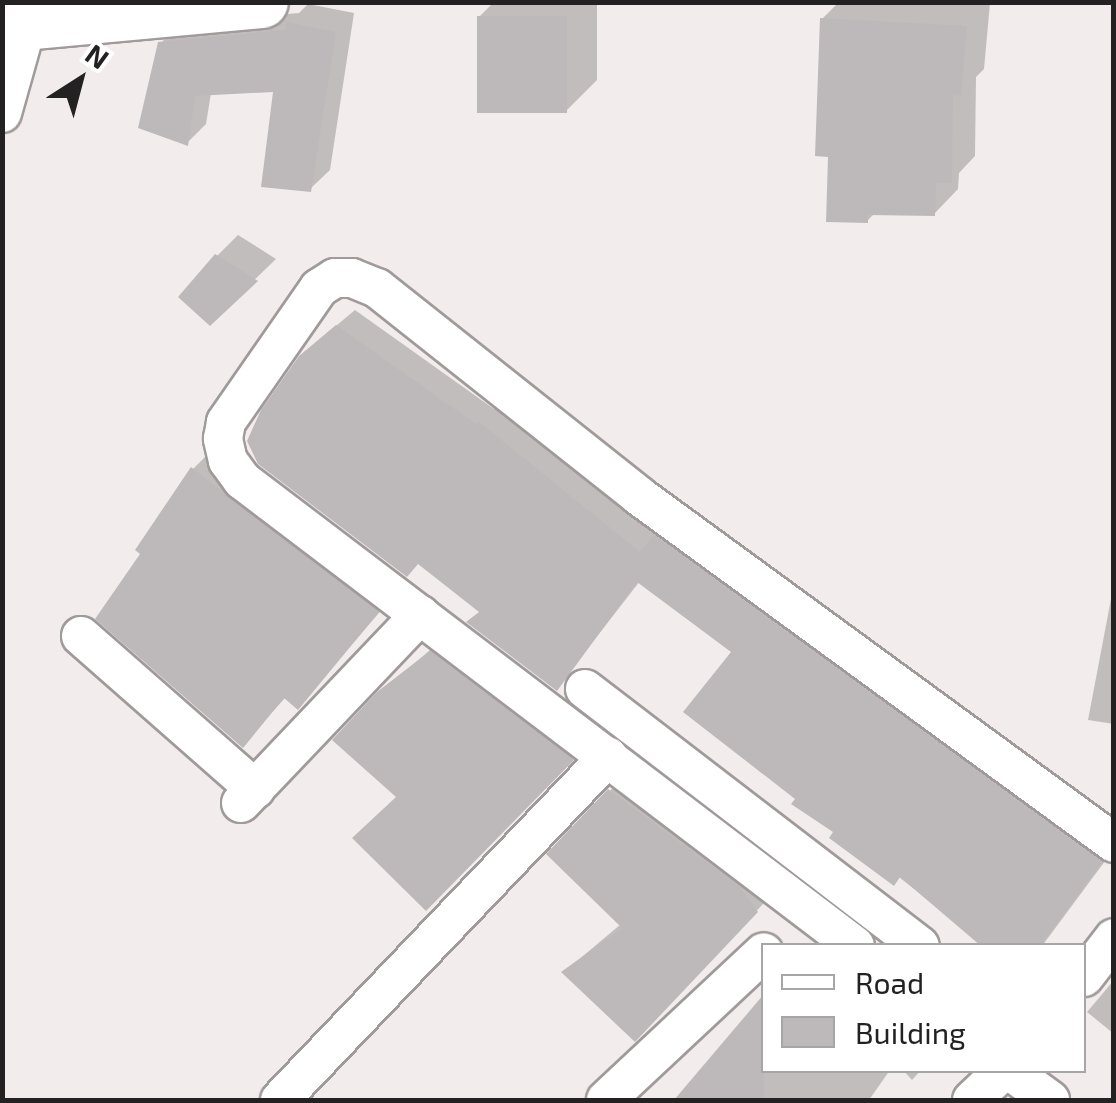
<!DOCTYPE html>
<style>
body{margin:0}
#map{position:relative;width:1116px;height:1103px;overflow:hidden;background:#f2edec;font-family:"Exo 2",sans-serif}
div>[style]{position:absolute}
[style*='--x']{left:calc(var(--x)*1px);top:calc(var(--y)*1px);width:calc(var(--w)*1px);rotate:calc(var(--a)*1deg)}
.shadow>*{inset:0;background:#0003}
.building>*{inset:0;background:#bdb8ba;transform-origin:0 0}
.roads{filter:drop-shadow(2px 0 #a09b9a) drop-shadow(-2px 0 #a09b9a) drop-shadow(0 2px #a09b9a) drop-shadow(0 -2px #a09b9a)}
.street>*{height:38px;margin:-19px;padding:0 19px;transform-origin:19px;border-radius:19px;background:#fff}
.secondary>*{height:52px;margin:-26px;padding:0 26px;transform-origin:26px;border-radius:26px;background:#fff}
span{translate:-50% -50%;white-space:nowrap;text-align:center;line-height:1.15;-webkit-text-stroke:10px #fff;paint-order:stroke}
.frame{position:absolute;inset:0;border:5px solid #232121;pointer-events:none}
.legend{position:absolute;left:761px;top:943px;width:325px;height:130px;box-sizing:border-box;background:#fff;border:2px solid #a7a6a6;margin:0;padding:12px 18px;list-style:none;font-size:30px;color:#232121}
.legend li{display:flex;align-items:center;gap:20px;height:50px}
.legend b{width:50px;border:2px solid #a7a6a6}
.north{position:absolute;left:30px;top:30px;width:100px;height:100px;-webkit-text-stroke:8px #fff;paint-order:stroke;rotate:36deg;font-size:28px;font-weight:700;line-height:40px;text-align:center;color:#232121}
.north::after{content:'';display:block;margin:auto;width:35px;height:45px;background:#232121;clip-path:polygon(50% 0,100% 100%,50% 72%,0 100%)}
</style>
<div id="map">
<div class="shadow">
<i style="clip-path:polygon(494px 2px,597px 2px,597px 80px,567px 110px,479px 17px)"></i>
<i style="clip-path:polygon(839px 2px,990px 3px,984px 69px,976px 77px,975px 156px,959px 173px,958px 189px,934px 214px,875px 213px,867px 221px,830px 155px,822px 19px)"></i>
<i style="clip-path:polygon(308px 4px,354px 13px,330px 170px,310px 189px,276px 90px,211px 93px,206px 124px,187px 143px,161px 43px,180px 23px,299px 13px)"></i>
<i style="clip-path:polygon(238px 235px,276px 259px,210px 323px,217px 256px)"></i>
<i style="clip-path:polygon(355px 310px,494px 409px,497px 405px,657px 535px,673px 519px,1114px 849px,1042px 946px,988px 946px,798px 799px,735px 651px,640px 581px,557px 688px,481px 611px,419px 562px,260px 462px,249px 442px,319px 340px)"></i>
<i style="clip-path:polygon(219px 443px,403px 585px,298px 707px,286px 697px,242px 745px,143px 553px,193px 469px)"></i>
<i style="clip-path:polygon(1114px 583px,1114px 724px,1088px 720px)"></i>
<i style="clip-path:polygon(459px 625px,599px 731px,426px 908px,379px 694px)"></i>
<i style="clip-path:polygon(634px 767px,780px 886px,659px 1014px,564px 972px,621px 924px,610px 791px)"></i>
<i style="clip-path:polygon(1114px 980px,1114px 1034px,1087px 1012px)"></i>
<i style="clip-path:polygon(764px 1070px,890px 1070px,869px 1100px,686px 1100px)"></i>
<i style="clip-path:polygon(903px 1070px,921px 1070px,912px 1080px)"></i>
</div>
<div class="building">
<i style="left:477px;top:16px;width:90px;height:97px"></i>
<i style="clip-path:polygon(820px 18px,967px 26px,961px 96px,953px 95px,952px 183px,936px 183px,935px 216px,868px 215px,868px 223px,826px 222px,828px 157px,815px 156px)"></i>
<i style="clip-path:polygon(286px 22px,336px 32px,311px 192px,261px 187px,273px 92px,195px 96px,188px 146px,138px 128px,158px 42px,285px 30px)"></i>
<i style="clip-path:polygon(215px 254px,258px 281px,210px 326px,178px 297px)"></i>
<i style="clip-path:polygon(336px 325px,476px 424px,478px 421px,640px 552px,654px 535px,1102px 862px,1040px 946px,981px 946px,900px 877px,894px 886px,829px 838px,833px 832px,791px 804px,795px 799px,683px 712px,731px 652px,637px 582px,557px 691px,466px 622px,479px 612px,418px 564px,407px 577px,258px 464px,247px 441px,261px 410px,299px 356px)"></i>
<i style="clip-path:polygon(191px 467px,379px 612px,298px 710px,284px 698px,243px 748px,95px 619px,140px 554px,135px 550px)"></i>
<i style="clip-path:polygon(430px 651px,574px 760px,426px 911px,352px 838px,396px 797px,332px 740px,377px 692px)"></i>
<i style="clip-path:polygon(608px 789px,740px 887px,758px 912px,635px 1042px,561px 972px,622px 928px,546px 854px)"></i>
<i style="clip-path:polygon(764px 994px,764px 1100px,674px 1100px)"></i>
</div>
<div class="roads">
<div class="street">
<i style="--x:2;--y:113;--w:92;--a:-74.3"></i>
<i style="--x:81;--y:636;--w:232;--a:41.3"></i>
<i style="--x:585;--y:689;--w:422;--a:37.5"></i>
<i style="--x:241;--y:803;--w:260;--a:-46.4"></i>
<i style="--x:855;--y:946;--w:770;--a:-142.76"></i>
<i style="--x:242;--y:480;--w:24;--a:-126"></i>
<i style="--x:228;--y:461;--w:23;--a:-103"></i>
<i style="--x:223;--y:439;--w:17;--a:-80"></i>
<i style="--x:226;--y:422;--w:163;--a:-55.2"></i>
<i style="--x:319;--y:288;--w:19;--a:-32"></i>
<i style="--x:335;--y:278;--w:17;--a:0"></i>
<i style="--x:352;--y:278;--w:27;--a:22"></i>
<i style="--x:377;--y:288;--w:335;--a:38.4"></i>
<i style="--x:639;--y:496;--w:588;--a:36.15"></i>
<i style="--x:1084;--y:977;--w:49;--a:-52.4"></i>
<i style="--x:1009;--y:1070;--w:51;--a:36.2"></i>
<i style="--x:280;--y:1100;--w:475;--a:-46.3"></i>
<i style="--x:606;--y:1100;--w:216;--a:-43.1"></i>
<i style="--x:972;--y:1100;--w:44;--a:-43.2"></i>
</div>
<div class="secondary">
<i style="--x:2;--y:26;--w:261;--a:-5.3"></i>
</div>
</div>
<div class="frame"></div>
<ul class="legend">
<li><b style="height:12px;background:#fff"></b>Road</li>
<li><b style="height:28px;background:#bdb8ba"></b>Building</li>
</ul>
<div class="north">N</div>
</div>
